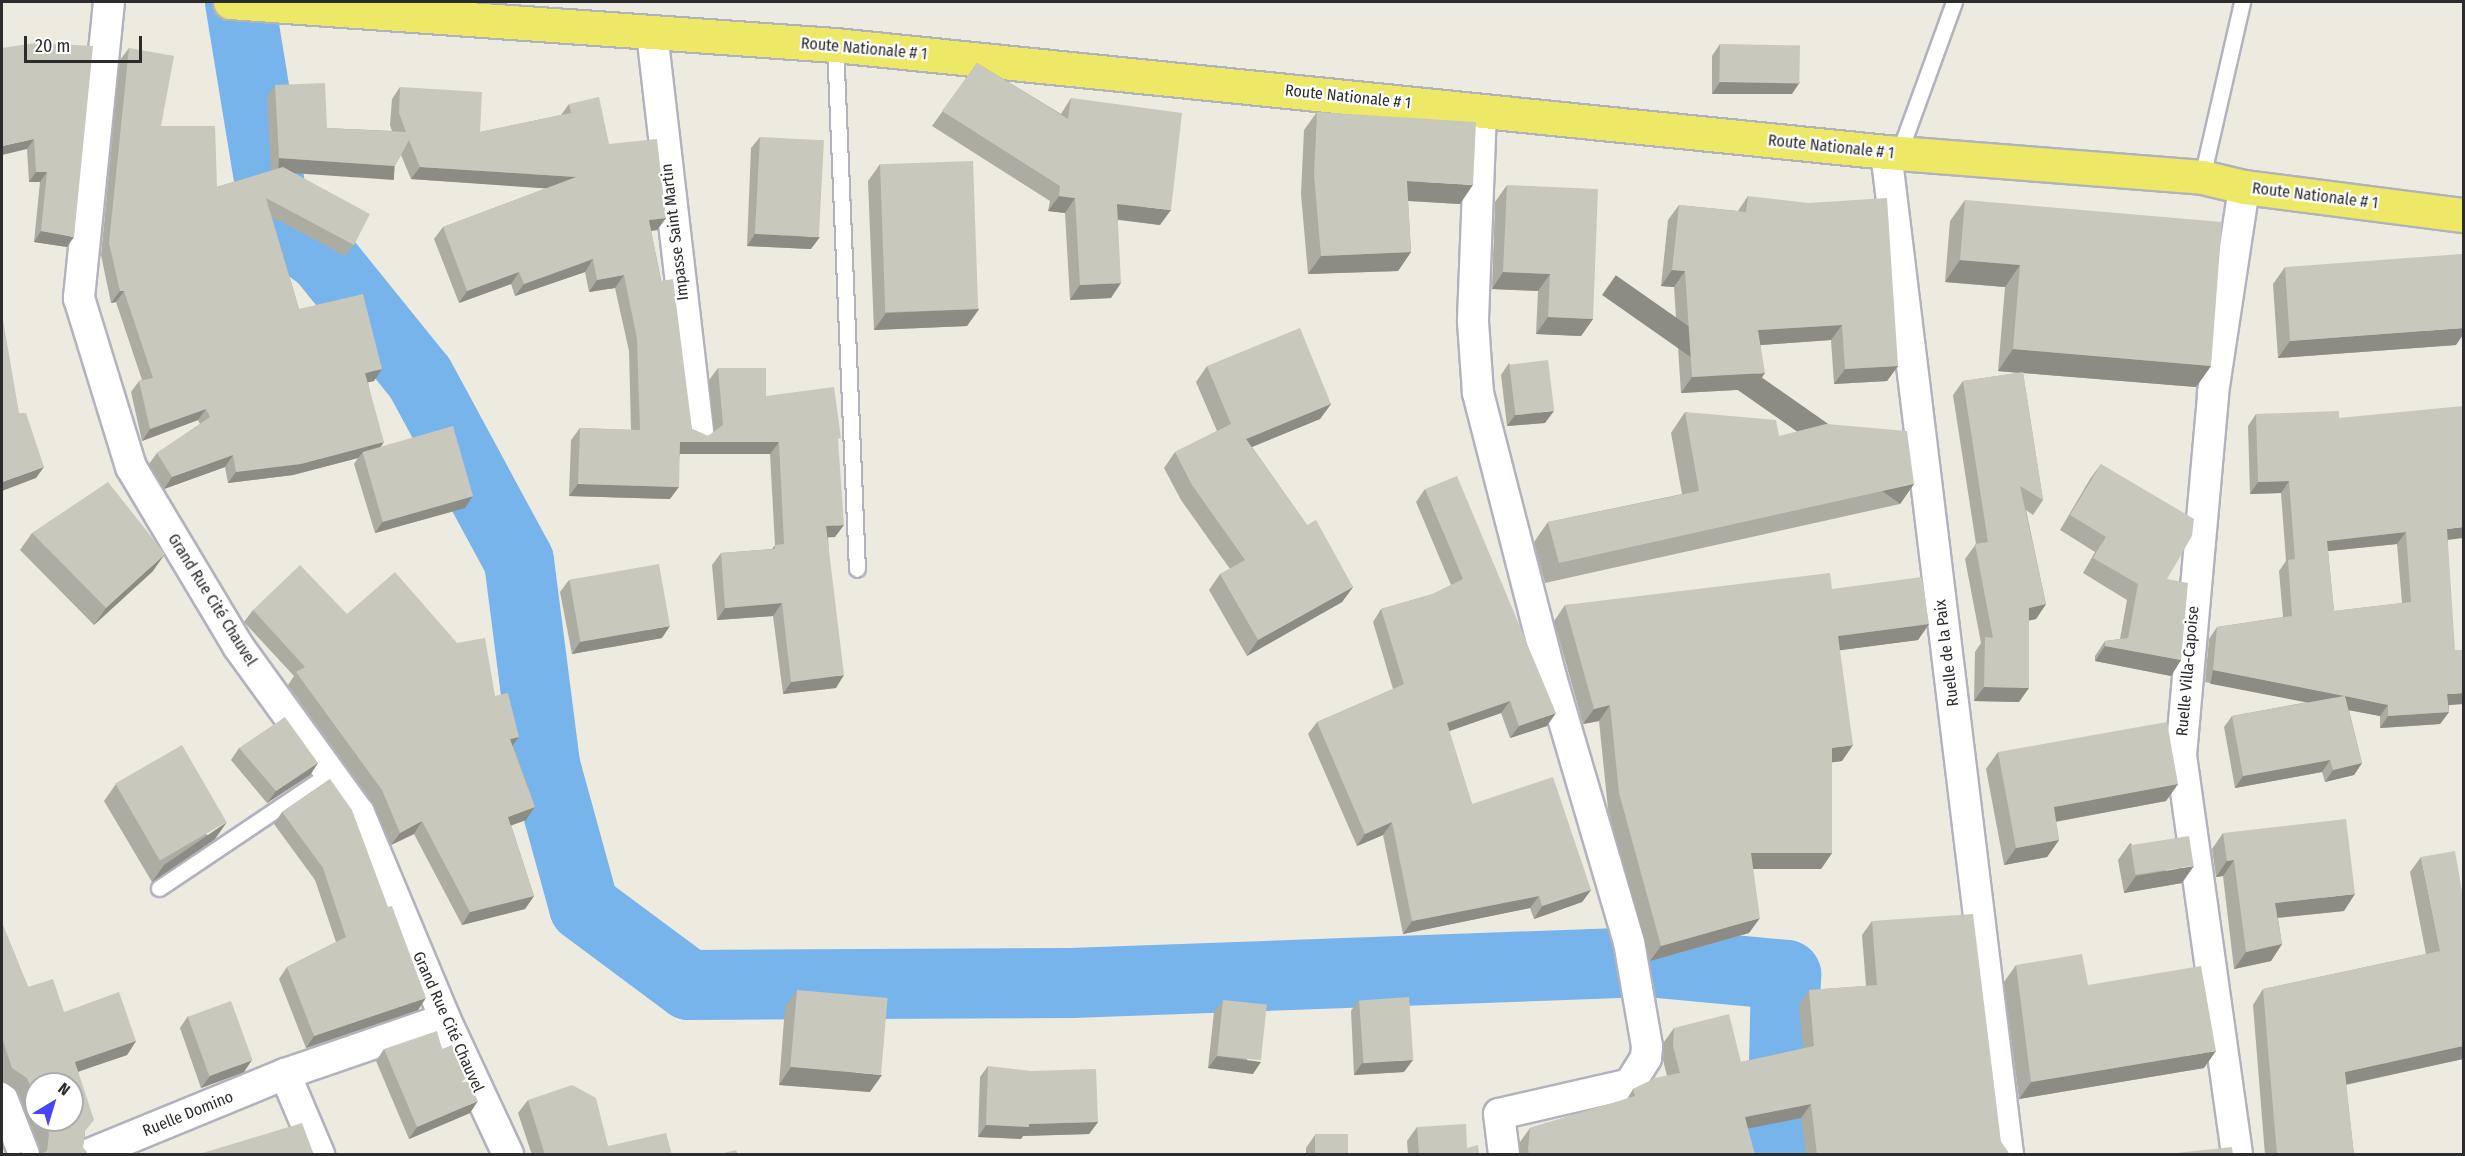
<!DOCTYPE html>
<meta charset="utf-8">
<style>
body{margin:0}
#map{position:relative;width:2465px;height:1156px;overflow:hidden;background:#edeadf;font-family:"Fira Sans Condensed",sans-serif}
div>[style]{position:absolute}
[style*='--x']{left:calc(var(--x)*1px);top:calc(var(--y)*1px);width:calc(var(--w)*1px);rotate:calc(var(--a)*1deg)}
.river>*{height:70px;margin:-35px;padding:0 35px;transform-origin:35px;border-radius:35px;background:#76b4eb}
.roads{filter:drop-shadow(2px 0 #b2b2bf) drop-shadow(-2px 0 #b2b2bf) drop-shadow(0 2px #b2b2bf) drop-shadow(0 -2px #b2b2bf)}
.lane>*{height:15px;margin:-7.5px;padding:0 7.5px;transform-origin:7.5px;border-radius:7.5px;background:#fff}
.street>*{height:30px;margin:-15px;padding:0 15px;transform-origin:15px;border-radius:15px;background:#fff}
.primary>*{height:33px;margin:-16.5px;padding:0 16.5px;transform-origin:16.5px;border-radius:16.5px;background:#ede865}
.wall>*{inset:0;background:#adaca3}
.shaded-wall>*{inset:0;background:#8d8c84;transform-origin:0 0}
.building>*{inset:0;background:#c9c8bd;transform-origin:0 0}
span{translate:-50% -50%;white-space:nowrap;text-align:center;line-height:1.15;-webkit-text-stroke:4.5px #fff;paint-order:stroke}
.street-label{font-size:16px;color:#2c2c2c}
.frame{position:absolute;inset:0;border:3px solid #2c2c2c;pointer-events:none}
.north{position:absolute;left:24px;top:1072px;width:60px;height:60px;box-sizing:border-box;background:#fff;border:2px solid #ababab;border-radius:50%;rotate:38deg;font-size:16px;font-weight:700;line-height:24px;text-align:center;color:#2c2c2c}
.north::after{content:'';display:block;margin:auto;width:21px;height:27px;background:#4745f5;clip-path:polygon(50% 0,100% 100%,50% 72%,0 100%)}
.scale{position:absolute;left:24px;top:36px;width:118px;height:27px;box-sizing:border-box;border:3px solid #2c2c2c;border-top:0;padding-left:8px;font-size:18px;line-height:21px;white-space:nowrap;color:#2c2c2c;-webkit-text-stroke:4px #fff;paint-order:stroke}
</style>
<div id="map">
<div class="river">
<i style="--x:240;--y:2;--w:224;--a:80.7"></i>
<i style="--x:276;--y:223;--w:59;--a:36.7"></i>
<i style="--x:323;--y:258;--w:154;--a:51.1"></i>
<i style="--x:420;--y:378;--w:208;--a:61.6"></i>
<i style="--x:519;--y:561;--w:206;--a:82.7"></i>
<i style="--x:545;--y:765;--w:147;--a:74.6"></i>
<i style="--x:584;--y:907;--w:131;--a:36.6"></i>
<i style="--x:689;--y:985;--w:382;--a:-0.3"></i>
<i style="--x:1071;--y:983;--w:576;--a:-2.09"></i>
<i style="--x:1647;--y:962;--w:140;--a:5.3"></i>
<i style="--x:1786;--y:975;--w:179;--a:91.3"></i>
</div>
<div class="roads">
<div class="lane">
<i style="--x:835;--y:45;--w:524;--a:87.6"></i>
<i style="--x:1899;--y:153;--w:161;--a:-70"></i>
<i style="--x:2202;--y:177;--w:180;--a:-77.1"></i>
<i style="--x:159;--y:888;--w:206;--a:-33.9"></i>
</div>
<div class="street">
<i style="--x:109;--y:2;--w:298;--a:95.8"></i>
<i style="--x:79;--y:298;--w:177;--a:72.9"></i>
<i style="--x:131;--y:467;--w:209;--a:59.1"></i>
<i style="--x:238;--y:646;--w:206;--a:54.1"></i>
<i style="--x:359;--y:813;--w:223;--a:67.3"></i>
<i style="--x:445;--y:1019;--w:149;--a:65"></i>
<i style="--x:652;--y:33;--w:401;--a:83.4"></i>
<i style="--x:1481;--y:111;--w:211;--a:92.2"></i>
<i style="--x:1473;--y:322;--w:71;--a:86"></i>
<i style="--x:1478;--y:393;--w:293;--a:75.6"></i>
<i style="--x:1551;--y:677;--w:276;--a:73.6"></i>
<i style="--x:1629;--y:942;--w:106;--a:80.2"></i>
<i style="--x:1647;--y:1046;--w:12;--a:95"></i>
<i style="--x:1646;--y:1058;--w:31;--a:122"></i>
<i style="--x:1630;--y:1084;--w:134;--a:167.1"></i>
<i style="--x:1499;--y:1114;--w:40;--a:82.9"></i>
<i style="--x:1886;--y:152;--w:1009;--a:83.06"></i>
<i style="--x:285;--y:1074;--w:87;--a:67"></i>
<i style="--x:2;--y:1098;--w:60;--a:68.6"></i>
<i style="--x:90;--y:1154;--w:211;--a:-22.3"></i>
<i style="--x:285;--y:1074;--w:169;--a:-19"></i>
<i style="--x:2237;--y:1154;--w:403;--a:-98"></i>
<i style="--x:2181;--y:755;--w:363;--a:-84.9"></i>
<i style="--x:2213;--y:393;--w:208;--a:-81.4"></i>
</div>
<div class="primary">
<i style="--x:230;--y:2;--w:607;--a:4.07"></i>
<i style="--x:835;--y:45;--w:1056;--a:5.81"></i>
<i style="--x:1886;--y:152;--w:317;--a:4.5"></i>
<i style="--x:2202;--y:177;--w:43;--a:13.4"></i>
<i style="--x:2244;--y:187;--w:222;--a:7.3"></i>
</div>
</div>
<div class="wall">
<i style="clip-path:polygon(35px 43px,67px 247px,34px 242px,40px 182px,29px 182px,27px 149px)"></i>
<i style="clip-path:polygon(1720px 44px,1792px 94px,1712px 94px,1712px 56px)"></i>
<i style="clip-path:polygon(129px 48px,161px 126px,217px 187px,272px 170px,271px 170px,267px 97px,275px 85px,327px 128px,392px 131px,390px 125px,392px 99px,400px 87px,480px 132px,561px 115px,569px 104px,609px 144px,666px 218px,657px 230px,651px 231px,692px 429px,708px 436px,714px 432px,709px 380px,718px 368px,766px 396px,838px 443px,835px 537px,828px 537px,836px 688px,783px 694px,773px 616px,717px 620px,712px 565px,721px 553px,772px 549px,775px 545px,770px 454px,680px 454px,670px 499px,569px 496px,571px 440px,580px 428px,631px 430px,629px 351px,615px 288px,589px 292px,585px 272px,515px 296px,511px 284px,459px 303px,434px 239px,443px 227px,547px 188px,411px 179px,401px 155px,387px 178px,291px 172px,354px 245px,345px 256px,272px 217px,299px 309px,374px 381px,368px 382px,380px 447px,465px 508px,375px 533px,354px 464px,358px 458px,293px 475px,228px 483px,225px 467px,164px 489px,149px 464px,157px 453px,200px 424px,198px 420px,142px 441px,131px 392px,139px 381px,142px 380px,116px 302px,111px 303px,101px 255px,120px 60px)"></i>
<i style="clip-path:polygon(977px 63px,1061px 114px,1071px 98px,1160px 225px,1118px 220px,1111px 298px,1070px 300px,1065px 213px,1048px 211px,1050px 201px,932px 126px)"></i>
<i style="clip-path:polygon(1317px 112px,1460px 204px,1408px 201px,1411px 252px,1398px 271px,1308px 274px,1301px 194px,1304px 130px)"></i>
<i style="clip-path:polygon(760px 137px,811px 249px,747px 246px,751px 148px)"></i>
<i style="clip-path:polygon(880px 164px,979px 309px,967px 326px,874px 330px,868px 181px)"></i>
<i style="clip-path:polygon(1507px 185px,1593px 319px,1581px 336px,1536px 334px,1538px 291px,1492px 289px,1495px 202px)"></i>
<i style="clip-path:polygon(1748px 196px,1898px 366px,1887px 381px,1834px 384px,1831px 340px,1761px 345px,1754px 389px,1681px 393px,1674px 287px,1661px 286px,1668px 220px,1679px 205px,1738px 211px)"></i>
<i style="clip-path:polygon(1965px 200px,2211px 366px,2196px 387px,2023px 373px,2043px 500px,2033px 515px,2026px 510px,2046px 604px,2036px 619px,2029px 620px,2019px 702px,1974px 701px,1975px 652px,1981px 643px,1965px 559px,1976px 544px,1953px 395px,1963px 381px,2018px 373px,1998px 371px,2005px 287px,1945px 282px,1950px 221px)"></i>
<i style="clip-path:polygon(2285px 267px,2456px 345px,2278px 358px,2273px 284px)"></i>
<i style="clip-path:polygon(1509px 363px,1545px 423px,1507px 426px,1501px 375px)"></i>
<i style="clip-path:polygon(1207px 366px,1331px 404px,1320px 419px,1252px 447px,1307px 525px,1353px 587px,1342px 602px,1247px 656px,1209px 590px,1220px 574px,1230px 569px,1181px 500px,1164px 468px,1175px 452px,1217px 431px,1196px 382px)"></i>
<i style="clip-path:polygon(1685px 412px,1779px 436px,1914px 484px,1900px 504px,1545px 583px,1534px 542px,1548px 522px,1682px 494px,1671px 433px)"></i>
<i style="clip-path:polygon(evenodd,2256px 414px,2339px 418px,2448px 540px,2449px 712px,2440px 724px,2380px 728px,2380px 716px,2349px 710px,2362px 763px,2354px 775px,2325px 782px,2322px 772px,2235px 788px,2224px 727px,2232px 716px,2308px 702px,2205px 682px,2209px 639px,2217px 627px,2283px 617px,2279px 571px,2286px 561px,2281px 493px,2250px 494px,2248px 426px,2256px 414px,2397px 544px,2402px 603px,2334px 611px,2328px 551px,2397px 544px)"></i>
<i style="clip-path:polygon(2101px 464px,2167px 579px,2181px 660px,2171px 676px,2095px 661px,2095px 656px,2105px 641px,2120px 639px,2127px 600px,2083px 573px,2095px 552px,2060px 530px,2090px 479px)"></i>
<i style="clip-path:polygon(1425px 489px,1547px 726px,1510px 738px,1501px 713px,1449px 731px,1472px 804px,1591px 890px,1582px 902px,1534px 919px,1530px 908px,1403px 934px,1383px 835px,1357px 846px,1308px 734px,1317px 722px,1393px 689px,1373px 622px,1381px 609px,1433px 594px,1451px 585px,1416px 502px)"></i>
<i style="clip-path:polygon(32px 533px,153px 571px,94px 625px,20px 550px)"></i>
<i style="clip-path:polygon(569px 580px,662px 638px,572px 654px,560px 592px)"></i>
<i style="clip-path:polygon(1832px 589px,1929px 624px,1918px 640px,1840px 650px,1842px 761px,1832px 762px,1832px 853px,1821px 869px,1753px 869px,1749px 933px,1650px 961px,1608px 809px,1599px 721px,1583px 724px,1554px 621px,1565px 605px)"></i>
<i style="clip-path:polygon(253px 610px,347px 614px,495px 696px,519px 737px,513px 745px,535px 807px,526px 820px,511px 825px,534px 896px,525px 909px,462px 925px,414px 834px,391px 845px,373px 803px,288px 685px,294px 676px,244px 622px)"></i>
<i style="clip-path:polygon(239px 748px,318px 763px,310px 775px,267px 803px,231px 760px)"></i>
<i style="clip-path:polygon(1998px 752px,2178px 784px,2166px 801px,2056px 822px,2059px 840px,2047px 857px,2004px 865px,1986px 769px)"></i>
<i style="clip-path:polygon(330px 779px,418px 1010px,306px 1048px,279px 979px,287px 967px,336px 942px,315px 880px,274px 824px,282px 812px)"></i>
<i style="clip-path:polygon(116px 784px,215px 839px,152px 882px,104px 801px)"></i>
<i style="clip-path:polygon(2223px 833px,2344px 911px,2278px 918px,2282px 944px,2271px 961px,2234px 969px,2223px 876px,2216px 877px,2212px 849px)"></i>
<i style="clip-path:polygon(2130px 843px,2182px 883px,2124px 893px,2118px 860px)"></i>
<i style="clip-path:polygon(2421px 857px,2463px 1059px,2346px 1085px,2354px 1155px,2265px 1155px,2253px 1005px,2263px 989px,2426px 954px,2410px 872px)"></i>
<i style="clip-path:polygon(1872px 921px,2001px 1142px,2010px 1155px,1806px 1155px,1801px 1118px,1748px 1128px,1755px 1155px,1519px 1155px,1520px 1142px,1530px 1128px,1627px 1099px,1633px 1089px,1667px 1076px,1663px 1060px,1664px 1042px,1674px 1028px,1741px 1062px,1803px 1049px,1799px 1004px,1809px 990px,1866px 986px,1862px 935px)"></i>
<i style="clip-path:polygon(evenodd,2px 923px,28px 987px,64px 1012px,136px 1041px,127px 1055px,78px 1071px,85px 1134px,83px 1147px,39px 1154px,40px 1148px,18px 1092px,2px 1081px,2px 923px,36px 1084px,72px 1120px,36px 1120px,36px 1084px)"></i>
<i style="clip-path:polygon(2016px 965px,2088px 985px,2204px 1068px,2019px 1099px,2004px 982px)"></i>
<i style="clip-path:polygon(797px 990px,870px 1092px,779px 1085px,785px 1007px)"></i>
<i style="clip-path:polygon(1359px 999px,1404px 1072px,1354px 1075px,1351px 1011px)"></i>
<i style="clip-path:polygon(1223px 1000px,1253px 1074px,1208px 1068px,1214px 1012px)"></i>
<i style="clip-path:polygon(188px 1016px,244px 1072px,201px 1088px,180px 1028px)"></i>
<i style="clip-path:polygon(384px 1049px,442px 1049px,470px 1113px,409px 1139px,376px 1061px)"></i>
<i style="clip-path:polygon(988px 1066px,1098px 1122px,1089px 1134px,1023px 1136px,1021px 1139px,978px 1137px,980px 1077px)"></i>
<i style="clip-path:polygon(528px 1100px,608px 1146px,672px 1155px,532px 1155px,518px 1113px)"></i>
<i style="clip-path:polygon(1417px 1127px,1467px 1148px,1479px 1155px,1408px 1154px,1407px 1141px)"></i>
<i style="clip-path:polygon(1315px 1135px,1348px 1155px,1306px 1155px,1306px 1148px)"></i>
</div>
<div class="shaded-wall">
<i style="clip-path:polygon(1720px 82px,1800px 82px,1792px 94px,1712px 94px)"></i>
<i style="clip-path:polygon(34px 139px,27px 149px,2px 155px,2px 146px)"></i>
<i style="left:279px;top:158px;width:116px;height:14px;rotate:4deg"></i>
<i style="clip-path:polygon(420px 167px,576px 177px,568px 190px,411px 179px)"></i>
<i style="clip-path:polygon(36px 172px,47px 172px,40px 182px,29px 182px)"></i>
<i style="clip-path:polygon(1407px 181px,1473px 185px,1460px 204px,1394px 200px)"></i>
<i style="clip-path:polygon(1059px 196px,1075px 198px,1065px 213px,1048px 211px)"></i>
<i style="clip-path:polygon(1117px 204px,1171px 210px,1160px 225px,1107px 218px)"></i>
<i style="clip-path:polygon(666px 218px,657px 230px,640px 232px,649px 220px)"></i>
<i style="clip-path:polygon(41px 231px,74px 237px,67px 247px,34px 242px)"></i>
<i style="clip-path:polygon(755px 234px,820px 237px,811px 249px,747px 246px)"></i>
<i style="clip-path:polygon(1411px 252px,1398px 271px,1308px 274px,1321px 256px)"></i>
<i style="clip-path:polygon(593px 259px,585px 272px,515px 296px,524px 284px)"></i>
<i style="clip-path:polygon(1960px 260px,2020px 265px,2005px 287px,1945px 282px)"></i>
<i style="clip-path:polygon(1672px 270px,1685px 271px,1674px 287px,1661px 286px)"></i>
<i style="clip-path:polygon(519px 272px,511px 284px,459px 303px,467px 291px)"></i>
<i style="clip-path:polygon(1503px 272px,1550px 274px,1538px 291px,1492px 289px)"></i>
<i style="clip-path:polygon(624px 275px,615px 288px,589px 292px,597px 280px)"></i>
<i style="clip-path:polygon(1121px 283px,1111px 298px,1070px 300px,1080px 285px)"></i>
<i style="clip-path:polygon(120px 291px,124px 291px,116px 302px,111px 303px)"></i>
<i style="clip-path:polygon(979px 309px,967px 326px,874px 330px,886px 313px)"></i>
<i style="clip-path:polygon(1548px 317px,1593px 319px,1581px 336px,1536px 334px)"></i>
<i style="clip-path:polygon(1842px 325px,1831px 340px,1747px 346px,1758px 330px)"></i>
<i style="clip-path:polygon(2463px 328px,2463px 335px,2456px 345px,2278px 358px,2290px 341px)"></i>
<i style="clip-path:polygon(2013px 349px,2211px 366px,2196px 387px,1998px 371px)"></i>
<i style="clip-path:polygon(1898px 366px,1887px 381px,1834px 384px,1845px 369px)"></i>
<i style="clip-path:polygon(382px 369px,374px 381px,357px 385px,365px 373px)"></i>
<i style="clip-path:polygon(1765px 373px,1754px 389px,1681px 393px,1692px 377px)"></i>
<i style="clip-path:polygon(1331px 404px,1320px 419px,1235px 454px,1246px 439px)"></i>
<i style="clip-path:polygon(206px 409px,198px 420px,142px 441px,150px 429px)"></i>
<i style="clip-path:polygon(1554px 411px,1545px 423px,1507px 426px,1515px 415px)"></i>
<i style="clip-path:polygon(384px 442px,376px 454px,363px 452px,358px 458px,293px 475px,228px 483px,236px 472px)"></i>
<i style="clip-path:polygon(680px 442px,779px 442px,770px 454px,672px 454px)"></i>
<i style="clip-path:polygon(233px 455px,225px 467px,164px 489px,172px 477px)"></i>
<i style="clip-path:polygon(44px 467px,36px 478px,2px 491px,2px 482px)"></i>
<i style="clip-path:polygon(2289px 481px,2281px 493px,2250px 494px,2258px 482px)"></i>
<i style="clip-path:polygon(578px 484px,679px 487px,670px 499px,569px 496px)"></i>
<i style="left:1914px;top:484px;width:24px;height:364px;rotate:125deg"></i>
<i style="clip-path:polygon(473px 496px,465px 508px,375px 533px,383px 521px)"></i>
<i style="clip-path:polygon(844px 525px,835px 537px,818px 538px,826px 526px)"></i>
<i style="clip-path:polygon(2463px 527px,2463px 538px,2439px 541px,2447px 529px)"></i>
<i style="clip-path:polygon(2406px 532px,2397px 544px,2319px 552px,2327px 541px)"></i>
<i style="clip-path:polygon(165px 554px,153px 571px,94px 625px,106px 608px)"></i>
<i style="clip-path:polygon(1353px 587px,1342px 602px,1247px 656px,1258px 640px)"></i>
<i style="clip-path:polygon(782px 603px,773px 616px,717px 620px,725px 608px)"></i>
<i style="clip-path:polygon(2046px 604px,2036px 619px,2019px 623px,2029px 608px)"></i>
<i style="clip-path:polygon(1929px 624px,1918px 640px,1827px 652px,1838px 636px)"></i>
<i style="clip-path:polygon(670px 626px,662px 638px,572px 654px,580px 642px)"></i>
<i style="clip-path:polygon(2105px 646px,2181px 660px,2171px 676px,2095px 661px)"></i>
<i style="left:2213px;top:670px;width:134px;height:14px;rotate:11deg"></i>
<i style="clip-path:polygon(844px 675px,836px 688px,783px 694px,791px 682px)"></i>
<i style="clip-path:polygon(1984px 687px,2029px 688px,2019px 702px,1974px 701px)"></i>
<i style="clip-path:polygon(2463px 693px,2463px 704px,2439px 706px,2447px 694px)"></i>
<i style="clip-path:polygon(2345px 696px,2388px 705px,2380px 716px,2337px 708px)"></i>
<i style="clip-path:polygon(1510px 701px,1501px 713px,1438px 735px,1447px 723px)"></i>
<i style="clip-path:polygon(1610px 705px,1599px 721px,1583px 724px,1594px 709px)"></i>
<i style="clip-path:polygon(2449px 712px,2440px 724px,2380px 728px,2388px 716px)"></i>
<i style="clip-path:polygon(1556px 713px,1547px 726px,1510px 738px,1519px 726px)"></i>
<i style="clip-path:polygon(519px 737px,510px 749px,510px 739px)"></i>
<i style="clip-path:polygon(1853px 745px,1842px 761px,1821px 764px,1832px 748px)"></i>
<i style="clip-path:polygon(2330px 760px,2322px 772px,2235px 788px,2243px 776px)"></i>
<i style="clip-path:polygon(318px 763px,310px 775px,267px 803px,276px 791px)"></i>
<i style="clip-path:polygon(2362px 763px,2354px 775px,2325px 782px,2333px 770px)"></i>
<i style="clip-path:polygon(2178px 784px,2166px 801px,2042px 824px,2054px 807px)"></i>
<i style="clip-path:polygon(535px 807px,526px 820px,499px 830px,508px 817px)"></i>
<i style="clip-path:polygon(422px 821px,414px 834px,391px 845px,400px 833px)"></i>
<i style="clip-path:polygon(227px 822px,215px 839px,152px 882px,164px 865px)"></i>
<i style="clip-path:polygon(1392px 822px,1383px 835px,1357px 846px,1365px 834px)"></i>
<i style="clip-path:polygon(2059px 840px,2047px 857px,2004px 865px,2016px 848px)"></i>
<i style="clip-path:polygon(1751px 853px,1832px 853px,1821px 869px,1740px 869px)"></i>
<i style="clip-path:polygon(2234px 860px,2223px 876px,2216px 877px,2227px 861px)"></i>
<i style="clip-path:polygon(2194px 866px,2182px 883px,2124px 893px,2136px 876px)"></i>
<i style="clip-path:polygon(1591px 890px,1582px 902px,1534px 919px,1542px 906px)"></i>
<i style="clip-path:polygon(2355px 894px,2344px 911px,2264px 919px,2275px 903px)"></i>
<i style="clip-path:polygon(534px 896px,525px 909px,462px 925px,470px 912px)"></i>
<i style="clip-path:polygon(1539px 896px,1530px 908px,1403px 934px,1412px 921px)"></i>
<i style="clip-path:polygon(1760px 918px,1749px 933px,1650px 961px,1661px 946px)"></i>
<i style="clip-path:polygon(2282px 944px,2271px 961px,2234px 969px,2246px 952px)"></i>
<i style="clip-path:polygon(426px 998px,418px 1010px,306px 1048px,314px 1036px)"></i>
<i style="clip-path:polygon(136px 1041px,127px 1055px,66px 1076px,75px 1062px)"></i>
<i style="clip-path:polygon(2463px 1046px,2463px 1059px,2334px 1087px,2345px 1072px)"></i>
<i style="clip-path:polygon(2216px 1051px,2204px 1068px,2019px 1099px,2031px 1082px)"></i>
<i style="clip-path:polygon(1217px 1056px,1261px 1062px,1253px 1074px,1208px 1068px)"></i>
<i style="clip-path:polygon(252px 1060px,244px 1072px,201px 1088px,210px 1076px)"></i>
<i style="clip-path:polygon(1413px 1060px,1404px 1072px,1354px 1075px,1362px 1063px)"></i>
<i style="clip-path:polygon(791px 1067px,882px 1075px,870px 1092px,779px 1085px)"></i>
<i style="clip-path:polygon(478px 1101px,470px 1113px,409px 1139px,417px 1127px)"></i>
<i style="clip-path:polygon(1811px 1104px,1801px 1118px,1736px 1131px,1745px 1117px)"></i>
<i style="clip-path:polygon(1098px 1122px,1089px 1134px,1023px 1136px,1021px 1139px,978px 1137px,986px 1125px)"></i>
</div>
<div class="building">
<i style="clip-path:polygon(35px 43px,93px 46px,74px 237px,41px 231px,47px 172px,36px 172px,34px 139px,2px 146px,2px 48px)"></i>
<i style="left:1720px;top:44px;width:80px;height:38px;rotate:1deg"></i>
<i style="clip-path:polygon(129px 48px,174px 56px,161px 126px,215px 126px,217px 187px,283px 167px,370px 214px,354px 245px,266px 198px,299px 309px,363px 294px,382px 369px,365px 373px,384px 442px,301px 464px,236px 472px,233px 455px,172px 477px,157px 453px,210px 417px,206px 409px,150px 429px,139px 381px,153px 378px,124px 291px,120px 291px,109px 243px)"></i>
<i style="clip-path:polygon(977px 63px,1068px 119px,1071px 98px,1182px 113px,1171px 210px,1117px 204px,1121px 283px,1080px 285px,1075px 198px,1059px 196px,1060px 186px,942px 111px)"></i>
<i style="clip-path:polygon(325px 83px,327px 128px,406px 132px,399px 113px,400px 87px,482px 92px,480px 132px,571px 113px,569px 104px,599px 97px,609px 144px,657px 139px,666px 218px,649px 220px,661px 281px,673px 279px,692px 429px,708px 436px,723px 425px,718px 368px,766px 368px,766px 396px,834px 387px,841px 438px,838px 439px,844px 525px,826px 526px,844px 675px,791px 682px,782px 603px,725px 608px,721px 553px,775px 549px,775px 545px,784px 544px,779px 442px,680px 442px,679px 487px,578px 484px,580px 428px,640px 430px,637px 339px,624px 275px,597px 280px,593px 259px,524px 284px,519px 272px,467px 291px,443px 227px,576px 177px,420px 167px,409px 140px,395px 166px,279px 158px,275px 85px)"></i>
<i style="clip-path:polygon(1317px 112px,1476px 122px,1473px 185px,1407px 181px,1411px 252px,1321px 256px,1314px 175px)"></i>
<i style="left:760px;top:137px;width:64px;height:97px;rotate:3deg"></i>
<i style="left:973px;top:161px;width:148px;height:93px;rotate:88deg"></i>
<i style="clip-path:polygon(1507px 185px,1598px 189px,1593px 319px,1548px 317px,1550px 274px,1503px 272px)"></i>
<i style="clip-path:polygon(1748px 196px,1808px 203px,1887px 198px,1898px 366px,1845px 369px,1842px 325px,1758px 330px,1765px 373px,1692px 377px,1685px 271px,1672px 270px,1679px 205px,1746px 212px)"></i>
<i style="clip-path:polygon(1965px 200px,2222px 222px,2211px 366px,2013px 349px,2020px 265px,1960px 260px)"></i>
<i style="clip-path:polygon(2462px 254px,2463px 273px,2463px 328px,2290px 341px,2285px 267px)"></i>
<i style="clip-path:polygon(2px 314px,19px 413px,26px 413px,44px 467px,2px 482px)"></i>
<i style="clip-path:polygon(1300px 328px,1331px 404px,1246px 439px,1307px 525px,1316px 520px,1353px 587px,1258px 640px,1220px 574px,1245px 560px,1192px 485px,1175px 452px,1231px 424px,1207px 366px)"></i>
<i style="left:1548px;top:360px;width:51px;height:39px;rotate:83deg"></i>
<i style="clip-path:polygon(2023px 372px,2043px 500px,2020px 486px,2046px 604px,2029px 608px,2029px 688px,1984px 687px,1985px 637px,1993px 638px,1975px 544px,1988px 542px,1963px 381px)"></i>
<i style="clip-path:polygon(evenodd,2463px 406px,2463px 527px,2447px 529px,2455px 650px,2463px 650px,2463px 693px,2447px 694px,2449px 712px,2388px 716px,2388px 705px,2345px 696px,2362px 763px,2333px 770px,2330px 760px,2243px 776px,2232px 716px,2344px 696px,2213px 670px,2217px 627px,2292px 616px,2288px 560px,2295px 559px,2289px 481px,2258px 482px,2256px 414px,2339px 411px,2339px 418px,2463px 406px,2406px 532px,2411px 602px,2334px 611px,2327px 541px,2406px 532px)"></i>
<i style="clip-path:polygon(1685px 412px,1776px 420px,1779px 436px,1826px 424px,1907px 431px,1914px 484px,1559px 563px,1548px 522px,1699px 491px)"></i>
<i style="left:453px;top:426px;width:73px;height:94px;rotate:74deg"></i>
<i style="clip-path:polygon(2101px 464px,2194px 519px,2192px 536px,2167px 579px,2188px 583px,2181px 660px,2105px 646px,2105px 641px,2128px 638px,2138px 584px,2093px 558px,2106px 537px,2070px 515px)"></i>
<i style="clip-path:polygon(1457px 476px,1556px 713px,1519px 726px,1510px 701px,1447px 723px,1472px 804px,1553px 777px,1591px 890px,1542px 906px,1539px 896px,1412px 921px,1392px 822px,1365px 834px,1317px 722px,1404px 684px,1381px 609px,1433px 594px,1463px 579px,1425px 489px)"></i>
<i style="clip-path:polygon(108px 482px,165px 554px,106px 608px,32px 533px)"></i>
<i style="left:659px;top:564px;width:63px;height:91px;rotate:80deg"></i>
<i style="clip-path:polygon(300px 565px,347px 614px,395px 572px,457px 643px,485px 638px,495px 696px,508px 693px,519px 737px,510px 739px,535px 807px,508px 817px,534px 896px,470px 912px,422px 821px,400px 833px,382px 790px,296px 672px,305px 667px,253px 610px)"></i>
<i style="clip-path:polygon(1830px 573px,1832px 589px,1922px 577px,1929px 624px,1838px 636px,1853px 745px,1832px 748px,1832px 853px,1751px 853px,1760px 918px,1661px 946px,1619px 793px,1610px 705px,1594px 709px,1565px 605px)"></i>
<i style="clip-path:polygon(285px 717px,318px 763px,276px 791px,239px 748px)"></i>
<i style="clip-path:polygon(2167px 722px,2178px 784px,2054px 807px,2059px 840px,2016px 848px,1998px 752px)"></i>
<i style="left:182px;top:745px;width:89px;height:77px;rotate:60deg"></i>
<i style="clip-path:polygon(330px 779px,352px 810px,388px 907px,392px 906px,426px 998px,314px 1036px,287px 967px,346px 937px,323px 868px,282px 812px)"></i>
<i style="clip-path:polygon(2346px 819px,2355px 894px,2275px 903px,2282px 944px,2246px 952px,2234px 860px,2227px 861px,2223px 833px)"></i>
<i style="left:2189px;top:836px;width:30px;height:59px;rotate:81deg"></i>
<i style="clip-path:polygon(2455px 851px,2463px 897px,2463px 1046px,2345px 1072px,2354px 1155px,2277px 1155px,2263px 989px,2440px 951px,2421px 857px)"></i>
<i style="clip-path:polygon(1973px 914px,2001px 1142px,2010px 1155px,1817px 1155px,1811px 1104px,1745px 1117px,1755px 1155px,1529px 1155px,1528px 1149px,1530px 1128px,1635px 1096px,1633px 1089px,1655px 1078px,1680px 1073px,1673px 1046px,1674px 1028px,1729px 1014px,1741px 1062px,1814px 1046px,1809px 990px,1877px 985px,1872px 921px)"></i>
<i style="clip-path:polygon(2px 923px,28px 987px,53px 979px,64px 1012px,119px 992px,136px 1041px,75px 1062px,94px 1120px,85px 1131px,83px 1147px,89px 1155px,39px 1155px,47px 1151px,49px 1134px,44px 1120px,72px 1120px,72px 1084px,36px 1084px,36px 1100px,27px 1078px,12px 1068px,2px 1038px)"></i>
<i style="clip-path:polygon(2082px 954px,2088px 985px,2201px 966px,2216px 1051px,2031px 1082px,2016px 965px)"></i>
<i style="left:797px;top:990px;width:91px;height:77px;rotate:5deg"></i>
<i style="left:1409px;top:997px;width:63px;height:50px;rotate:86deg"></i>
<i style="left:1223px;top:1000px;width:44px;height:56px;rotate:6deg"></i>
<i style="left:231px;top:1001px;width:63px;height:46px;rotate:70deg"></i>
<i style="clip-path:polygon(437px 1031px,442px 1049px,452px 1045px,478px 1101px,417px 1127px,384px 1049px)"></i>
<i style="clip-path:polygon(988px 1066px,1031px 1071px,1096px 1069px,1098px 1122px,1029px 1124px,1029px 1127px,986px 1125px)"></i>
<i style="clip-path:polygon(572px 1085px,596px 1098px,608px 1146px,666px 1133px,672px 1155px,545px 1155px,528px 1100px)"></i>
<i style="clip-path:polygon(302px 1123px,314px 1155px,196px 1155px)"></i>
<i style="clip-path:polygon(1466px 1124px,1467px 1148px,1478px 1145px,1479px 1155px,1349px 1155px,1419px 1153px,1417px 1127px)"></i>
<i style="left:1348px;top:1134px;width:21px;height:33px;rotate:90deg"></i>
<i style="clip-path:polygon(2232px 1147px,2233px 1155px,2158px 1155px)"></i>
<i style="clip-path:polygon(736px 1150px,738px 1155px,716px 1155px)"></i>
<i style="clip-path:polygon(21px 1152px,26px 1155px,14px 1155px)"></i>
</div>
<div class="street-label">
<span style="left:864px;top:49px;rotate:5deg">Route Nationale # 1</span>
<span style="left:1348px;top:97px;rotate:6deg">Route Nationale # 1</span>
<span style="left:1831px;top:147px;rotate:6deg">Route Nationale # 1</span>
<span style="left:2315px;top:196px;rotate:7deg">Route Nationale # 1</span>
<span style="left:675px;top:232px;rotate:-97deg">Impasse Saint Martin</span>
<span style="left:212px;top:600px;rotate:58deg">Grand Rue Cité Chauvel</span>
<span style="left:1947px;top:653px;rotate:-97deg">Ruelle de la Paix</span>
<span style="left:2188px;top:671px;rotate:-85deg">Ruelle Villa-Capoise</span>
<span style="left:448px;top:1022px;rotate:66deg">Grand Rue Cité Chauvel</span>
<span style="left:188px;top:1114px;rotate:-22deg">Ruelle Domino</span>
</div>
<div class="frame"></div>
<div class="north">N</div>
<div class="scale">20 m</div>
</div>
